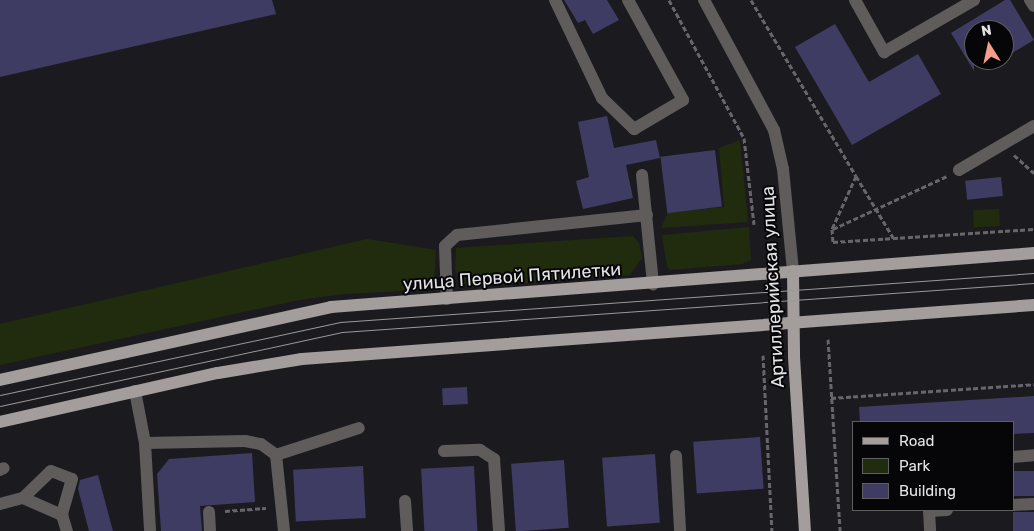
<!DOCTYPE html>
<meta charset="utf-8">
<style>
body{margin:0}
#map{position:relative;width:1034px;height:531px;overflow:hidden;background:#1b1b1f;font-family:Rubik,sans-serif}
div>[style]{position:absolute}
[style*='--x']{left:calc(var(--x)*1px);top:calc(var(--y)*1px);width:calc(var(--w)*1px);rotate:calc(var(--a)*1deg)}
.green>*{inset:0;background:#212c0e;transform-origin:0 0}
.building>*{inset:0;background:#3e3c62;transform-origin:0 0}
.path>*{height:3px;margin-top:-1.5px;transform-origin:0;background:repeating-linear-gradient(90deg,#67676b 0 5px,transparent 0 7.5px)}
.minor>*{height:12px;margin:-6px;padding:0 6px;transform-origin:6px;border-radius:6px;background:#5f5c5b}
.major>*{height:12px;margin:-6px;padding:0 6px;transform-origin:6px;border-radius:6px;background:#a39d9b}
.tram>*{height:1px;margin:-0.5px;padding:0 0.5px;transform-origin:0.5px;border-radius:0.5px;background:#99999c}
span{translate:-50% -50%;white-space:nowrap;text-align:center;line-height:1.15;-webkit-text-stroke:4px #060608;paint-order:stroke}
.street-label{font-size:18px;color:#e4e4e7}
.legend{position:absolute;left:852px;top:421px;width:162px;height:90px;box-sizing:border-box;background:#060608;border:1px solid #5f5f61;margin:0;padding:6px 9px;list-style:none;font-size:15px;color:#e4e4e7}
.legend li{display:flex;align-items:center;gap:10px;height:25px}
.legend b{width:25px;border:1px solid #5f5f61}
.north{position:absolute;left:964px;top:20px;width:50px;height:50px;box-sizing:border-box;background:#060608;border:1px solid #5f5f61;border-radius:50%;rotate:350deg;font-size:14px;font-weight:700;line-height:20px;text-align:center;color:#e4e4e7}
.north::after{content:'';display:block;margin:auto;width:18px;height:22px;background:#f49e89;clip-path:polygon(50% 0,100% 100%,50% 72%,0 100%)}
</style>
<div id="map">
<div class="green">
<i style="clip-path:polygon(740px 140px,748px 222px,661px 228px,668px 213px,724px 207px,719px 148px)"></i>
<i style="left:999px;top:209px;width:17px;height:26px;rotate:87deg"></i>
<i style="clip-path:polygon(749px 227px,751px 260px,742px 264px,670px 270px,667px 267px,662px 235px)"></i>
<i style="clip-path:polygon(633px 236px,639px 243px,642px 258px,630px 275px,473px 287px,464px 284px,455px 270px,456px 248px)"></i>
<i style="clip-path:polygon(367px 239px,436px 250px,434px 283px,423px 290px,344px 294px,299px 300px,0 365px,0 324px)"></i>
</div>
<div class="building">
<i style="clip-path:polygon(0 0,272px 0,276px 14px,0 77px)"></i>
<i style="clip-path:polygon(564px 0,607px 0,619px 20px,593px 34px,585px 20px,578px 23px)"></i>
<i style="clip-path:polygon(1005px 0,1010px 0,1034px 40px,1004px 58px,1004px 30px,974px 30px,974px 71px,951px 33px)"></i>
<i style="clip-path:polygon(835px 24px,869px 82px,918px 54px,941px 94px,852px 145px,795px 47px)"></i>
<i style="clip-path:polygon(607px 116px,614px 148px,656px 140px,660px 158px,626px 165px,633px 198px,583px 209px,576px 181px,589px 177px,578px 122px)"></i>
<i style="left:715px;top:150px;width:57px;height:55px;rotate:83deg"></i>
<i style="left:1001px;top:177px;width:19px;height:36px;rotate:84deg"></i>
<i style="left:467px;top:387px;width:17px;height:25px;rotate:87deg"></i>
<i style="clip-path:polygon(1034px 396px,1034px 433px,1013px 434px,1013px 422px,860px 422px,859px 407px)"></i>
<i style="left:760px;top:437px;width:52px;height:67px;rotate:86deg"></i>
<i style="clip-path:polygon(252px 453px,255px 502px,200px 506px,202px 531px,161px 531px,157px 474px,169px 459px)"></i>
<i style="left:655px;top:454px;width:69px;height:53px;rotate:86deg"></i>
<i style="left:564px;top:460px;width:68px;height:53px;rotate:86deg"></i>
<i style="left:363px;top:466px;width:52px;height:70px;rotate:87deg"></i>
<i style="left:474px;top:466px;width:65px;height:53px;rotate:87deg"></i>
<i style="left:1034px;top:471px;width:25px;height:21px;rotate:90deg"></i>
<i style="clip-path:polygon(98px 475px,113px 531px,89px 531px,78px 489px,80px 480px)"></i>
<i style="left:1034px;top:512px;width:19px;height:21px;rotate:90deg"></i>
</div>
<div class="path">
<i style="--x:669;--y:0;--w:157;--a:61.5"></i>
<i style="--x:744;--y:138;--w:87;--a:83.4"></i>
<i style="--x:751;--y:0;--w:205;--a:59.2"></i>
<i style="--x:856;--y:176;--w:58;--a:114.4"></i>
<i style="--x:832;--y:229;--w:13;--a:86"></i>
<i style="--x:833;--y:242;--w:201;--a:-3.7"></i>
<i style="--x:1014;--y:155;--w:27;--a:42"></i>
<i style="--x:856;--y:176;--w:74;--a:58.9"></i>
<i style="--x:833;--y:229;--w:126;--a:-24.9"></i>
<i style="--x:828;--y:339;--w:192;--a:86.4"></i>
<i style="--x:763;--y:355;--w:176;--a:87.1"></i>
<i style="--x:831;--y:398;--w:203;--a:-3.9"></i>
<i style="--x:225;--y:511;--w:41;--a:-4.2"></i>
</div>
<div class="minor">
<i style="--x:555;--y:0;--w:109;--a:64.4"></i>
<i style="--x:602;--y:98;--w:45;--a:44.1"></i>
<i style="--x:634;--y:129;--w:57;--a:-30.6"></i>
<i style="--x:683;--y:100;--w:114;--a:-118.8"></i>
<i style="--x:704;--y:0;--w:148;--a:61.7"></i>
<i style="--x:774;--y:130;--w:40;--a:77"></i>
<i style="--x:783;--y:169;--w:102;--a:84.4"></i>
<i style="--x:855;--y:0;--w:60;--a:60.9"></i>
<i style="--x:884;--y:52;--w:104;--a:-30"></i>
<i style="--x:1030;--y:0;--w:7;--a:56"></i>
<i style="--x:959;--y:170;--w:87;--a:-30.4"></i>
<i style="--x:642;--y:175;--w:110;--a:84.2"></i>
<i style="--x:447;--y:299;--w:53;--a:-92.2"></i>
<i style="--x:445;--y:246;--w:16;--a:-43"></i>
<i style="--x:457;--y:235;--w:191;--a:-6"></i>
<i style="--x:135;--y:391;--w:53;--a:79.1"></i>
<i style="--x:145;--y:443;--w:88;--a:86.7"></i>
<i style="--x:145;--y:443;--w:100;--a:-1.1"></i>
<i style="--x:245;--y:441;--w:16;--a:11"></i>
<i style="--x:261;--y:444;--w:19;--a:36"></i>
<i style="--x:444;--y:451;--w:36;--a:-2"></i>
<i style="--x:480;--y:450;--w:17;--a:33"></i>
<i style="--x:494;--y:459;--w:72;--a:86"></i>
<i style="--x:676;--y:456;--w:75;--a:86.9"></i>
<i style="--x:1013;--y:457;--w:21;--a:-5"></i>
<i style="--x:0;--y:470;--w:4;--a:-27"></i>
<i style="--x:23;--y:498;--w:39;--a:-44"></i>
<i style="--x:51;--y:471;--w:22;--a:21"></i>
<i style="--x:72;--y:479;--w:37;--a:106"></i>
<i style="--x:405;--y:501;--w:30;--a:86"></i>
<i style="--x:0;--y:504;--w:24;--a:-15"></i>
<i style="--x:23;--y:498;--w:43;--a:23.6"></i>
<i style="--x:62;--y:515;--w:17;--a:73"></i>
<i style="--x:1013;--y:505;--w:21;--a:-3"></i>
<i style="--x:929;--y:510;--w:21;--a:87"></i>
<i style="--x:929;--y:511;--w:18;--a:-3"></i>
<i style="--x:209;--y:512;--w:19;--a:87"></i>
<i style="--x:284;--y:531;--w:76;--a:-96"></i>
<i style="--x:276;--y:455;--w:87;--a:-18"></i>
</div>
<div class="major">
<i style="--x:793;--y:271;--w:86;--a:89.3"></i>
<i style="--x:794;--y:357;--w:174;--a:86.4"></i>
<i style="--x:0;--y:380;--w:339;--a:-12.4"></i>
<i style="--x:331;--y:307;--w:705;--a:-4.39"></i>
<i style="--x:0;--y:422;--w:223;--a:-12.7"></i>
<i style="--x:218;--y:373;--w:85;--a:-9.5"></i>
<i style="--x:302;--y:359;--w:734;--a:-4.22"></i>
</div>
<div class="tram">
<i style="--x:0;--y:395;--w:348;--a:-12.1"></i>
<i style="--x:340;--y:322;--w:696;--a:-4.04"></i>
<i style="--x:0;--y:406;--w:350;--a:-12.2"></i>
<i style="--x:342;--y:332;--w:694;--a:-4.05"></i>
</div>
<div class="street-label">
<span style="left:512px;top:277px;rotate:-4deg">улица Первой Пятилетки</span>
<span style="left:773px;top:287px;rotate:-93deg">Артиллерийская улица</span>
</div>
<ul class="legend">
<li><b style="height:6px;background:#a39d9b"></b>Road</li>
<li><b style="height:14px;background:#212c0e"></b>Park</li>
<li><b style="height:14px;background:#3e3c62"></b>Building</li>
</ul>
<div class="north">N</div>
</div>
